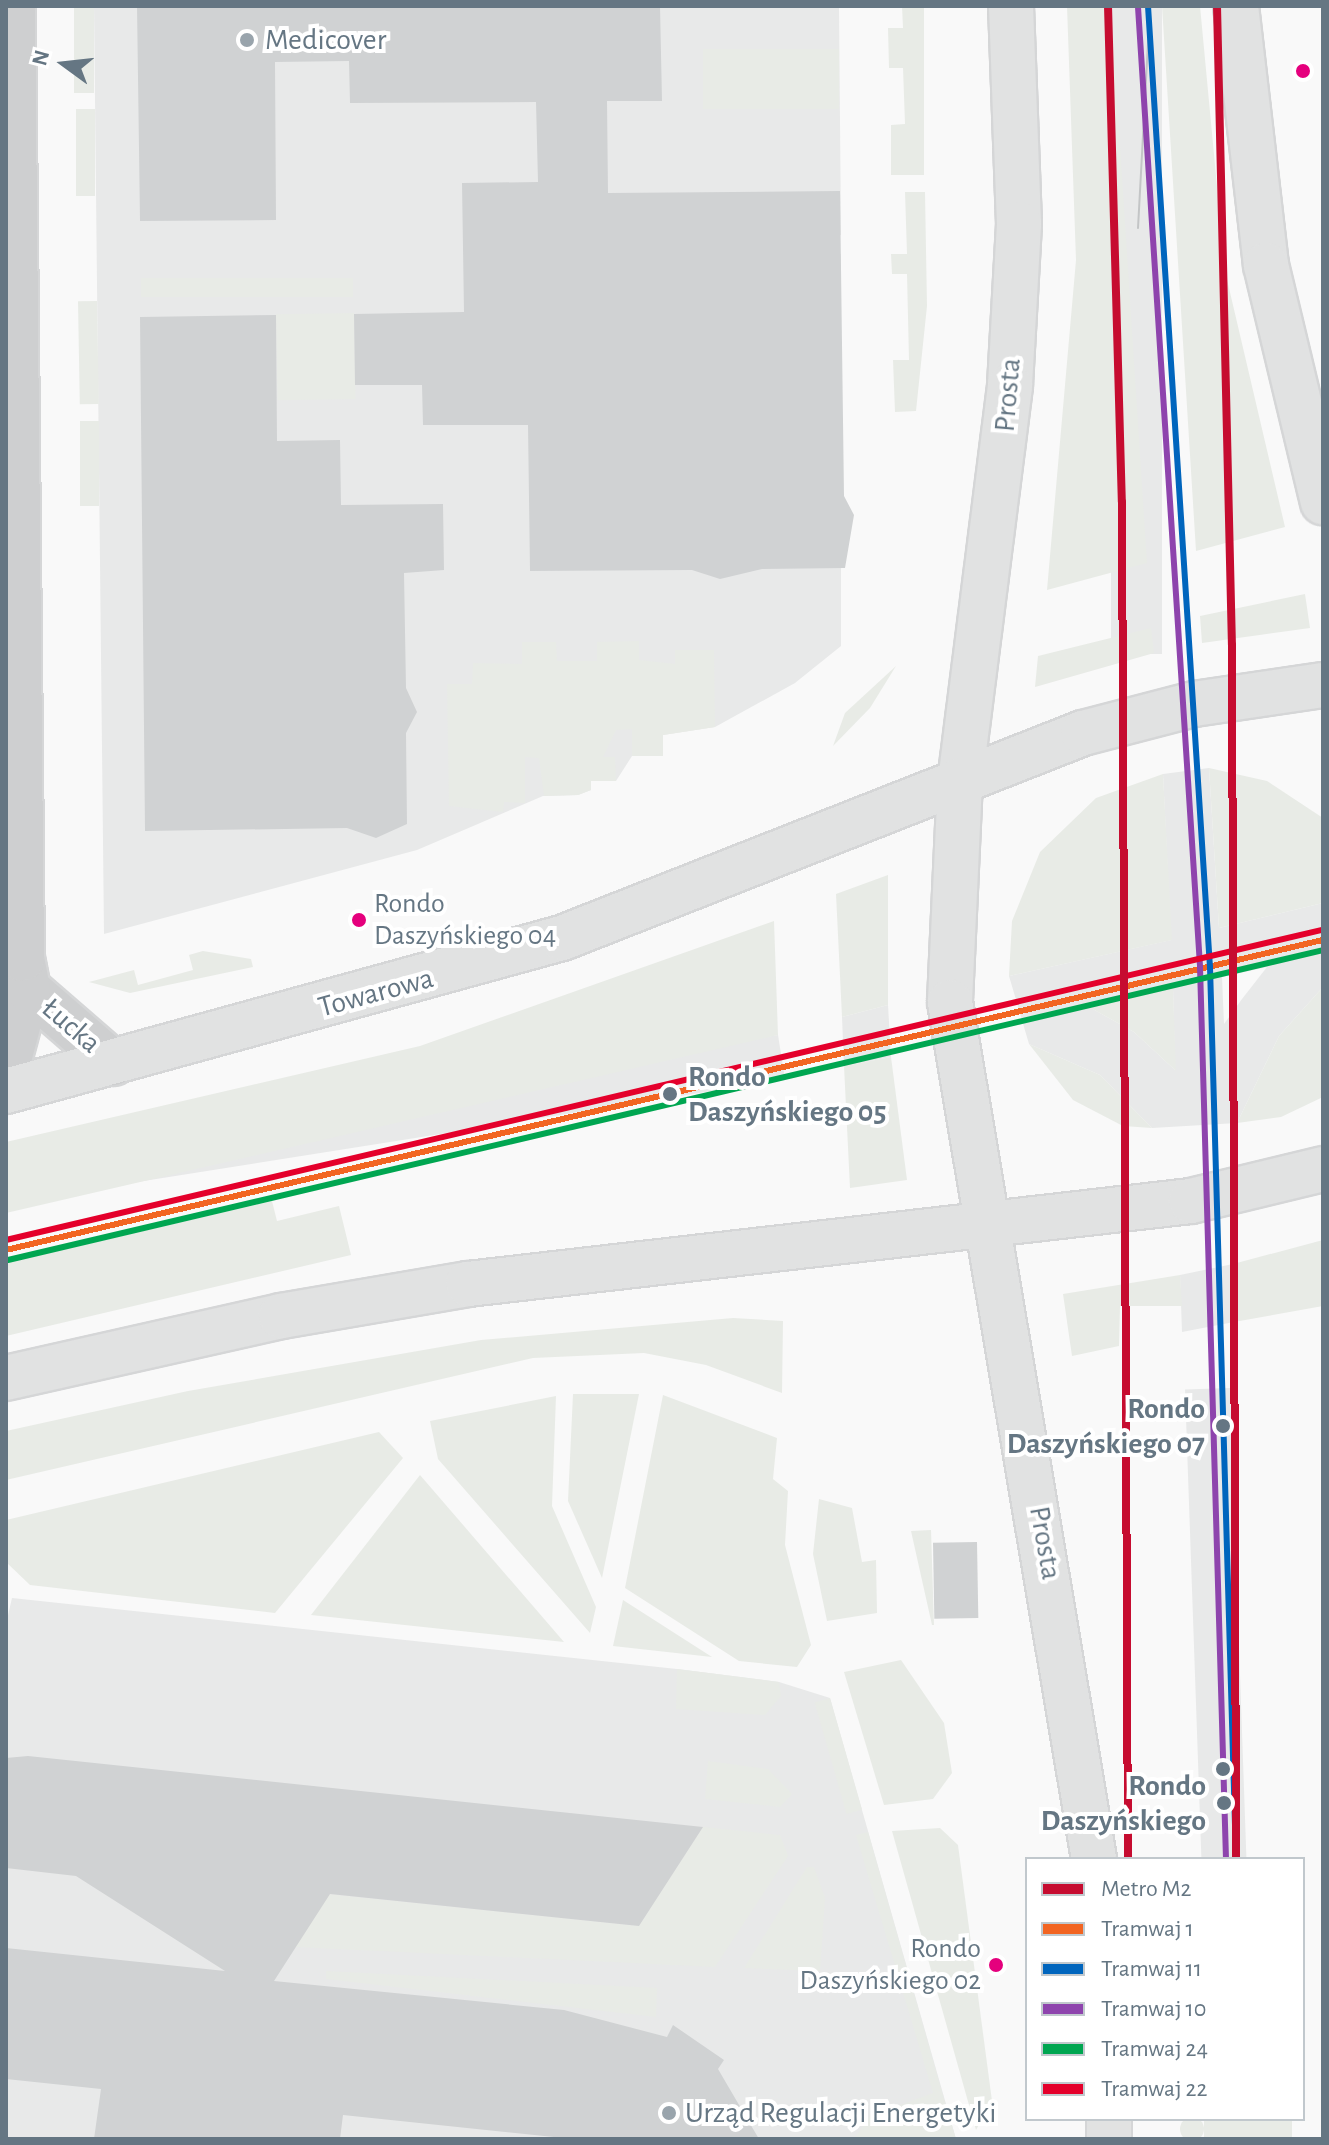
<!DOCTYPE html>
<meta charset="utf-8">
<style>
body{margin:0}
#map{position:relative;width:1329px;height:2145px;overflow:hidden;background:#f9f9f9;font-family:"Alegreya Sans",sans-serif}
div>[style]{position:absolute}
[style*='--x']{left:calc(var(--x)*1px);top:calc(var(--y)*1px);width:calc(var(--w)*1px);rotate:calc(var(--a)*1deg)}
.built>*{inset:0;background:#e8e9e9;transform-origin:0 0}
.green>*{inset:0;background:#e8ebe6;transform-origin:0 0}
.round{border-radius:50%}
.building>*{inset:0;background:#d0d2d3;transform-origin:0 0}
.roads{filter:drop-shadow(2px 0 #d5d6d7) drop-shadow(-2px 0 #d5d6d7) drop-shadow(0 2px #d5d6d7) drop-shadow(0 -2px #d5d6d7)}
.minor>*{height:44px;margin:-22px;padding:0 22px;transform-origin:22px;border-radius:22px;background:#cecfd0}
.major>*{height:44px;margin:-22px;padding:0 22px;transform-origin:22px;border-radius:22px;background:#e1e2e2}
.tram>*{height:2px;margin:-1px;padding:0 1px;transform-origin:1px;border-radius:1px;background:#c3c5c6}
.tram-1>*{height:6px;margin:-3px;padding:0 3px;transform-origin:3px;border-radius:3px;background:#f26522}
.tram-2>*{height:6px;margin:-3px;padding:0 3px;transform-origin:3px;border-radius:3px;background:#0065bd}
.tram-3>*{height:6px;margin:-3px;padding:0 3px;transform-origin:3px;border-radius:3px;background:#8e44ad}
.tram-4>*{height:6px;margin:-3px;padding:0 3px;transform-origin:3px;border-radius:3px;background:#00a651}
.tram-5>*{height:6px;margin:-3px;padding:0 3px;transform-origin:3px;border-radius:3px;background:#e4002b}
.metro-1>*{height:8px;margin:-4px;padding:0 4px;transform-origin:4px;border-radius:4px;background:#c60c30}
.dots>*{width:22px;height:22px;translate:-50% -50%;box-sizing:border-box;border:4px solid #fff;border-radius:50%}
span{translate:-50% -50%;white-space:nowrap;text-align:center;line-height:1.15;-webkit-text-stroke:8px #fff;paint-order:stroke}
.bus-label{font-size:28px;color:#657683}
.left{translate:0 -50%;text-align:left}
.right{translate:-100% -50%;text-align:right}
.poi-label{font-size:30px;color:#657683}
.street-label{font-size:30px;color:#657683}
.stop-label{font-size:30px;color:#657683;font-weight:700}
.frame{position:absolute;inset:0;border:8px solid #657683;pointer-events:none}
.legend{position:absolute;left:1025px;top:1857px;width:280px;height:264px;box-sizing:border-box;background:#fff;border:2px solid #c1c8cd;margin:0;padding:10px 14px;list-style:none;font-size:24px;color:#657683}
.legend li{display:flex;align-items:center;gap:16px;height:40px}
.legend b{width:40px;border:2px solid #c1c8cd}
.north{position:absolute;left:24px;top:24px;width:80px;height:80px;-webkit-text-stroke:6px #fff;paint-order:stroke;rotate:285deg;font-size:22px;font-weight:700;line-height:32px;text-align:center;color:#657683}
.north::after{content:'';display:block;margin:auto;width:28px;height:36px;background:#657683;clip-path:polygon(50% 0,100% 100%,50% 72%,0 100%)}
</style>
<div id="map">
<div class="built">
<i style="clip-path:polygon(94px 6px,839px 6px,841px 235px,831px 235px,831px 254px,841px 254px,841px 646px,795px 683px,715px 727px,663px 735px,663px 756px,632px 756px,616px 781px,591px 781px,591px 790px,578px 795px,543px 796px,417px 850px,104px 934px)"></i>
<i style="left:1111px;top:6px;width:51px;height:648px"></i>
<i style="clip-path:polygon(evenodd,1209px 768px,1219px 928px,1323px 903px,1323px 987px,1279px 1036px,1237px 1123px,1152px 1128px,1100px 1075px,1029px 1044px,1009px 976px,1171px 940px,1163px 774px,1209px 768px,1267px 967px,1242px 999px,1224px 1024px,1222px 977px,1267px 967px,1209px 768px,1173px 988px,1175px 1070px,1134px 1032px,1091px 1008px,1173px 988px)"></i>
<i style="clip-path:polygon(888px 1005px,891px 1057px,844px 1066px,842px 1017px)"></i>
<i style="left:778px;top:1035px;width:45px;height:792px;rotate:81deg"></i>
<i style="clip-path:polygon(1233px 1264px,1234px 1322px,1182px 1332px,1180px 1275px)"></i>
<i style="left:1230px;top:1388px;width:471px;height:45px;rotate:88deg"></i>
<i style="clip-path:polygon(12px 1598px,677px 1669px,779px 1682px,830px 1698px,956px 2139px,6px 2139px,6px 1624px)"></i>
</div>
<div class="green">
<i style="left:74px;top:6px;width:20px;height:87px"></i>
<i style="clip-path:polygon(902px 6px,924px 6px,924px 175px,891px 175px,891px 125px,905px 124px,903px 68px,889px 68px,888px 28px,903px 28px)"></i>
<i style="clip-path:polygon(1067px 6px,1111px 6px,1147px 563px,1047px 590px,1076px 260px)"></i>
<i style="clip-path:polygon(1162px 6px,1200px 6px,1225px 271px,1285px 527px,1196px 551px)"></i>
<i style="left:839px;top:49px;width:60px;height:136px;rotate:90deg"></i>
<i style="left:76px;top:109px;width:19px;height:87px"></i>
<i style="clip-path:polygon(905px 192px,925px 192px,927px 306px,916px 411px,895px 412px,893px 360px,909px 360px,907px 274px,892px 274px,891px 254px,907px 254px)"></i>
<i style="left:353px;top:278px;width:19px;height:212px;rotate:90deg"></i>
<i style="left:97px;top:301px;width:103px;height:19px;rotate:89deg"></i>
<i style="left:354px;top:313px;width:86px;height:78px;rotate:89deg"></i>
<i style="left:99px;top:421px;width:85px;height:19px;rotate:90deg"></i>
<i style="clip-path:polygon(1305px 594px,1310px 628px,1202px 643px,1200px 616px)"></i>
<i style="clip-path:polygon(1151px 628px,1154px 653px,1035px 687px,1038px 656px)"></i>
<i style="clip-path:polygon(639px 641px,639px 660px,675px 664px,675px 650px,714px 650px,715px 727px,663px 735px,663px 756px,632px 756px,632px 729px,616px 730px,603px 757px,615px 757px,616px 781px,591px 781px,591px 790px,578px 795px,544px 796px,539px 758px,525px 757px,525px 803px,504px 802px,503px 812px,449px 806px,447px 684px,472px 684px,473px 663px,522px 664px,522px 642px,556px 642px,557px 661px,597px 661px,597px 642px)"></i>
<i style="clip-path:polygon(896px 666px,870px 708px,833px 746px,845px 713px)"></i>
<i style="clip-path:polygon(1209px 768px,1267px 781px,1323px 818px,1323px 903px,1219px 928px)"></i>
<i style="clip-path:polygon(1163px 774px,1172px 940px,1009px 976px,1012px 921px,1040px 852px,1096px 798px)"></i>
<i style="clip-path:polygon(888px 875px,888px 1005px,842px 1017px,836px 894px)"></i>
<i style="clip-path:polygon(774px 921px,778px 1035px,6px 1213px,6px 1142px,420px 1046px)"></i>
<i style="clip-path:polygon(203px 951px,251px 959px,253px 967px,130px 993px,89px 982px,134px 970px,138px 985px,193px 970px,189px 955px)"></i>
<i style="clip-path:polygon(1323px 987px,1323px 1097px,1281px 1117px,1237px 1123px,1279px 1036px)"></i>
<i style="clip-path:polygon(1173px 988px,1176px 1071px,1134px 1032px,1089px 1007px)"></i>
<i style="clip-path:polygon(1029px 1044px,1100px 1075px,1152px 1128px,1123px 1126px,1073px 1100px)"></i>
<i style="clip-path:polygon(891px 1057px,907px 1180px,850px 1188px,844px 1066px)"></i>
<i style="clip-path:polygon(272px 1201px,277px 1221px,339px 1206px,351px 1255px,6px 1336px,6px 1263px)"></i>
<i style="clip-path:polygon(1323px 1240px,1323px 1306px,1234px 1322px,1233px 1264px)"></i>
<i style="clip-path:polygon(1180px 1275px,1182px 1306px,1120px 1306px,1119px 1346px,1072px 1356px,1063px 1294px)"></i>
<i style="clip-path:polygon(733px 1318px,783px 1321px,782px 1393px,706px 1365px,644px 1353px,533px 1358px,6px 1480px,6px 1431px,188px 1391px,481px 1340px)"></i>
<i style="clip-path:polygon(573px 1394px,639px 1394px,602px 1578px,568px 1501px)"></i>
<i style="clip-path:polygon(663px 1395px,777px 1438px,773px 1479px,788px 1491px,785px 1545px,811px 1645px,797px 1667px,739px 1661px,625px 1588px)"></i>
<i style="clip-path:polygon(556px 1396px,552px 1506px,596px 1607px,590px 1633px,438px 1459px,430px 1421px)"></i>
<i style="clip-path:polygon(379px 1432px,403px 1458px,275px 1613px,30px 1585px,6px 1562px,6px 1520px)"></i>
<i style="clip-path:polygon(420px 1475px,564px 1642px,311px 1615px)"></i>
<i style="clip-path:polygon(819px 1499px,852px 1508px,862px 1562px,876px 1560px,877px 1613px,827px 1621px,813px 1554px)"></i>
<i style="clip-path:polygon(931px 1530px,934px 1625px,932px 1625px,911px 1531px)"></i>
<i style="clip-path:polygon(623px 1600px,712px 1657px,613px 1646px)"></i>
<i style="clip-path:polygon(901px 1660px,944px 1723px,952px 1773px,933px 1799px,884px 1805px,844px 1672px)"></i>
<i style="clip-path:polygon(677px 1669px,779px 1682px,781px 1696px,765px 1715px,676px 1709px)"></i>
<i style="left:830px;top:1698px;width:116px;height:16px;rotate:74deg"></i>
<i style="clip-path:polygon(708px 1761px,768px 1769px,792px 1794px,780px 1807px,705px 1799px)"></i>
<i style="clip-path:polygon(703px 1827px,780px 1835px,788px 1856px,715px 1967px,296px 1947px,307px 1892px,639px 1926px)"></i>
<i style="clip-path:polygon(940px 1828px,958px 1845px,992px 2101px,976px 2130px,892px 1831px)"></i>
<i style="clip-path:polygon(868px 1832px,942px 2092px,956px 2139px,854px 2139px,870px 2116px,933px 2093px,856px 1835px)"></i>
<i style="clip-path:polygon(807px 1867px,814px 1867px,825px 1898px,820px 1971px,744px 1968px)"></i>
<i style="clip-path:polygon(326px 1971px,657px 1988px,656px 2017px,326px 1979px)"></i>
<i class="round" style="left:1180px;top:2117px;width:24px;height:24px"></i>
<i style="left:1204px;top:2119px;width:88px;height:20px"></i>
</div>
<div class="building">
<i style="clip-path:polygon(137px 6px,660px 6px,662px 101px,607px 101px,608px 193px,840px 191px,844px 496px,854px 515px,845px 568px,762px 569px,720px 579px,692px 570px,530px 571px,528px 425px,423px 425px,422px 385px,355px 385px,354px 314px,464px 312px,462px 183px,538px 182px,536px 102px,350px 103px,349px 61px,275px 62px,276px 220px,140px 221px)"></i>
<i style="clip-path:polygon(276px 315px,277px 441px,340px 440px,341px 505px,443px 504px,444px 570px,404px 573px,406px 688px,417px 712px,406px 733px,407px 824px,376px 838px,347px 828px,145px 831px,140px 317px)"></i>
<i style="left:977px;top:1542px;width:76px;height:44px;rotate:89deg"></i>
<i style="clip-path:polygon(28px 1756px,703px 1827px,639px 1926px,330px 1894px,274px 1981px,564px 2010px,667px 2037px,673px 2025px,724px 2060px,718px 2069px,759px 2139px,573px 2139px,343px 2115px,340px 2139px,94px 2139px,101px 2089px,6px 2079px,6px 1948px,225px 1971px,76px 1876px,6px 1868px,6px 1758px)"></i>
</div>
<div class="roads">
<div class="minor">
<i style="--x:28;--y:989;--w:113;--a:41"></i>
<i style="--x:6;--y:1071;--w:85;--a:-75"></i>
<i style="--x:28;--y:989;--w:31;--a:-101"></i>
<i style="--x:22;--y:959;--w:953;--a:-90.54"></i>
</div>
<div class="major">
<i style="--x:1011;--y:6;--w:218;--a:87.9"></i>
<i style="--x:1019;--y:224;--w:162;--a:93.2"></i>
<i style="--x:1010;--y:386;--w:398;--a:97.2"></i>
<i style="--x:960;--y:781;--w:221;--a:92.6"></i>
<i style="--x:950;--y:1002;--w:869;--a:80.46"></i>
<i style="--x:1236;--y:6;--w:261;--a:83.4"></i>
<i style="--x:1266;--y:265;--w:244;--a:76.5"></i>
<i style="--x:6;--y:1091;--w:577;--a:-15.39"></i>
<i style="--x:562;--y:938;--w:560;--a:-21.48"></i>
<i style="--x:1083;--y:733;--w:115;--a:-14.6"></i>
<i style="--x:1194;--y:704;--w:130;--a:-8.4"></i>
<i style="--x:6;--y:1378;--w:282;--a:-12.7"></i>
<i style="--x:281;--y:1316;--w:190;--a:-9.7"></i>
<i style="--x:468;--y:1284;--w:728;--a:-6.55"></i>
<i style="--x:1191;--y:1201;--w:136;--a:-13.6"></i>
<i style="--x:1109;--y:2119;--w:20;--a:90"></i>
</div>
</div>
<div class="tram">
<i style="--x:1138;--y:228;--w:202;--a:-86.9"></i>
</div>
<div class="tram-1">
<i style="--x:6;--y:1250;--w:1353;--a:-13.25"></i>
</div>
<div class="tram-2">
<i style="--x:1148;--y:6;--w:963;--a:86.31"></i>
<i style="--x:1210;--y:967;--w:892;--a:88.33"></i>
</div>
<div class="tram-3">
<i style="--x:1138;--y:7;--w:962;--a:86.3"></i>
<i style="--x:1200;--y:967;--w:892;--a:88.33"></i>
</div>
<div class="tram-4">
<i style="--x:8;--y:1260;--w:1351;--a:-13.26"></i>
</div>
<div class="tram-5">
<i style="--x:6;--y:1240;--w:1351;--a:-13.26"></i>
</div>
<div class="metro-1">
<i style="--x:1108;--y:6;--w:496;--a:88.4"></i>
<i style="--x:1122;--y:502;--w:1357;--a:89.75"></i>
<i style="--x:1217;--y:6;--w:639;--a:88.66"></i>
<i style="--x:1232;--y:645;--w:1214;--a:89.81"></i>
</div>
<div class="dots">
<i style="left:247px;top:40px;background:#99a4ac"></i>
<i style="left:1303px;top:71px;background:#e5007d"></i>
<i style="left:359px;top:920px;background:#e5007d"></i>
<i style="left:670px;top:1094px;background:#657683"></i>
<i style="left:1223px;top:1426px;background:#657683"></i>
<i style="left:1223px;top:1769px;background:#657683"></i>
<i style="left:1224px;top:1803px;background:#657683"></i>
<i style="left:996px;top:1965px;background:#e5007d"></i>
<i style="left:669px;top:2113px;background:#99a4ac"></i>
</div>
<div class="bus-label">
<span class="left" style="left:374px;top:920px">Rondo<br>Daszyńskiego 04</span>
<span class="right" style="left:981px;top:1965px">Rondo<br>Daszyńskiego 02</span>
</div>
<div class="poi-label">
<span class="left" style="left:265px;top:40px">Medicover</span>
<span class="left" style="left:685px;top:2113px">Urząd Regulacji Energetyki</span>
</div>
<div class="street-label">
<span style="left:1008px;top:395px;rotate:-85deg">Prosta</span>
<span style="left:376px;top:993px;rotate:-15deg">Towarowa</span>
<span style="left:71px;top:1026px;rotate:41deg">Łucka</span>
<span style="left:1045px;top:1543px;rotate:80deg">Prosta</span>
</div>
<div class="stop-label">
<span class="left" style="left:688px;top:1094px">Rondo<br>Daszyńskiego 05</span>
<span class="right" style="left:1205px;top:1426px">Rondo<br>Daszyńskiego 07</span>
<span class="right" style="left:1206px;top:1803px">Rondo<br>Daszyńskiego</span>
</div>
<div class="frame"></div>
<ul class="legend">
<li><b style="height:10px;background:#c60c30"></b>Metro M2</li>
<li><b style="height:10px;background:#f26522"></b>Tramwaj 1</li>
<li><b style="height:10px;background:#0065bd"></b>Tramwaj 11</li>
<li><b style="height:10px;background:#8e44ad"></b>Tramwaj 10</li>
<li><b style="height:10px;background:#00a651"></b>Tramwaj 24</li>
<li><b style="height:10px;background:#e4002b"></b>Tramwaj 22</li>
</ul>
<div class="north">N</div>
</div>
